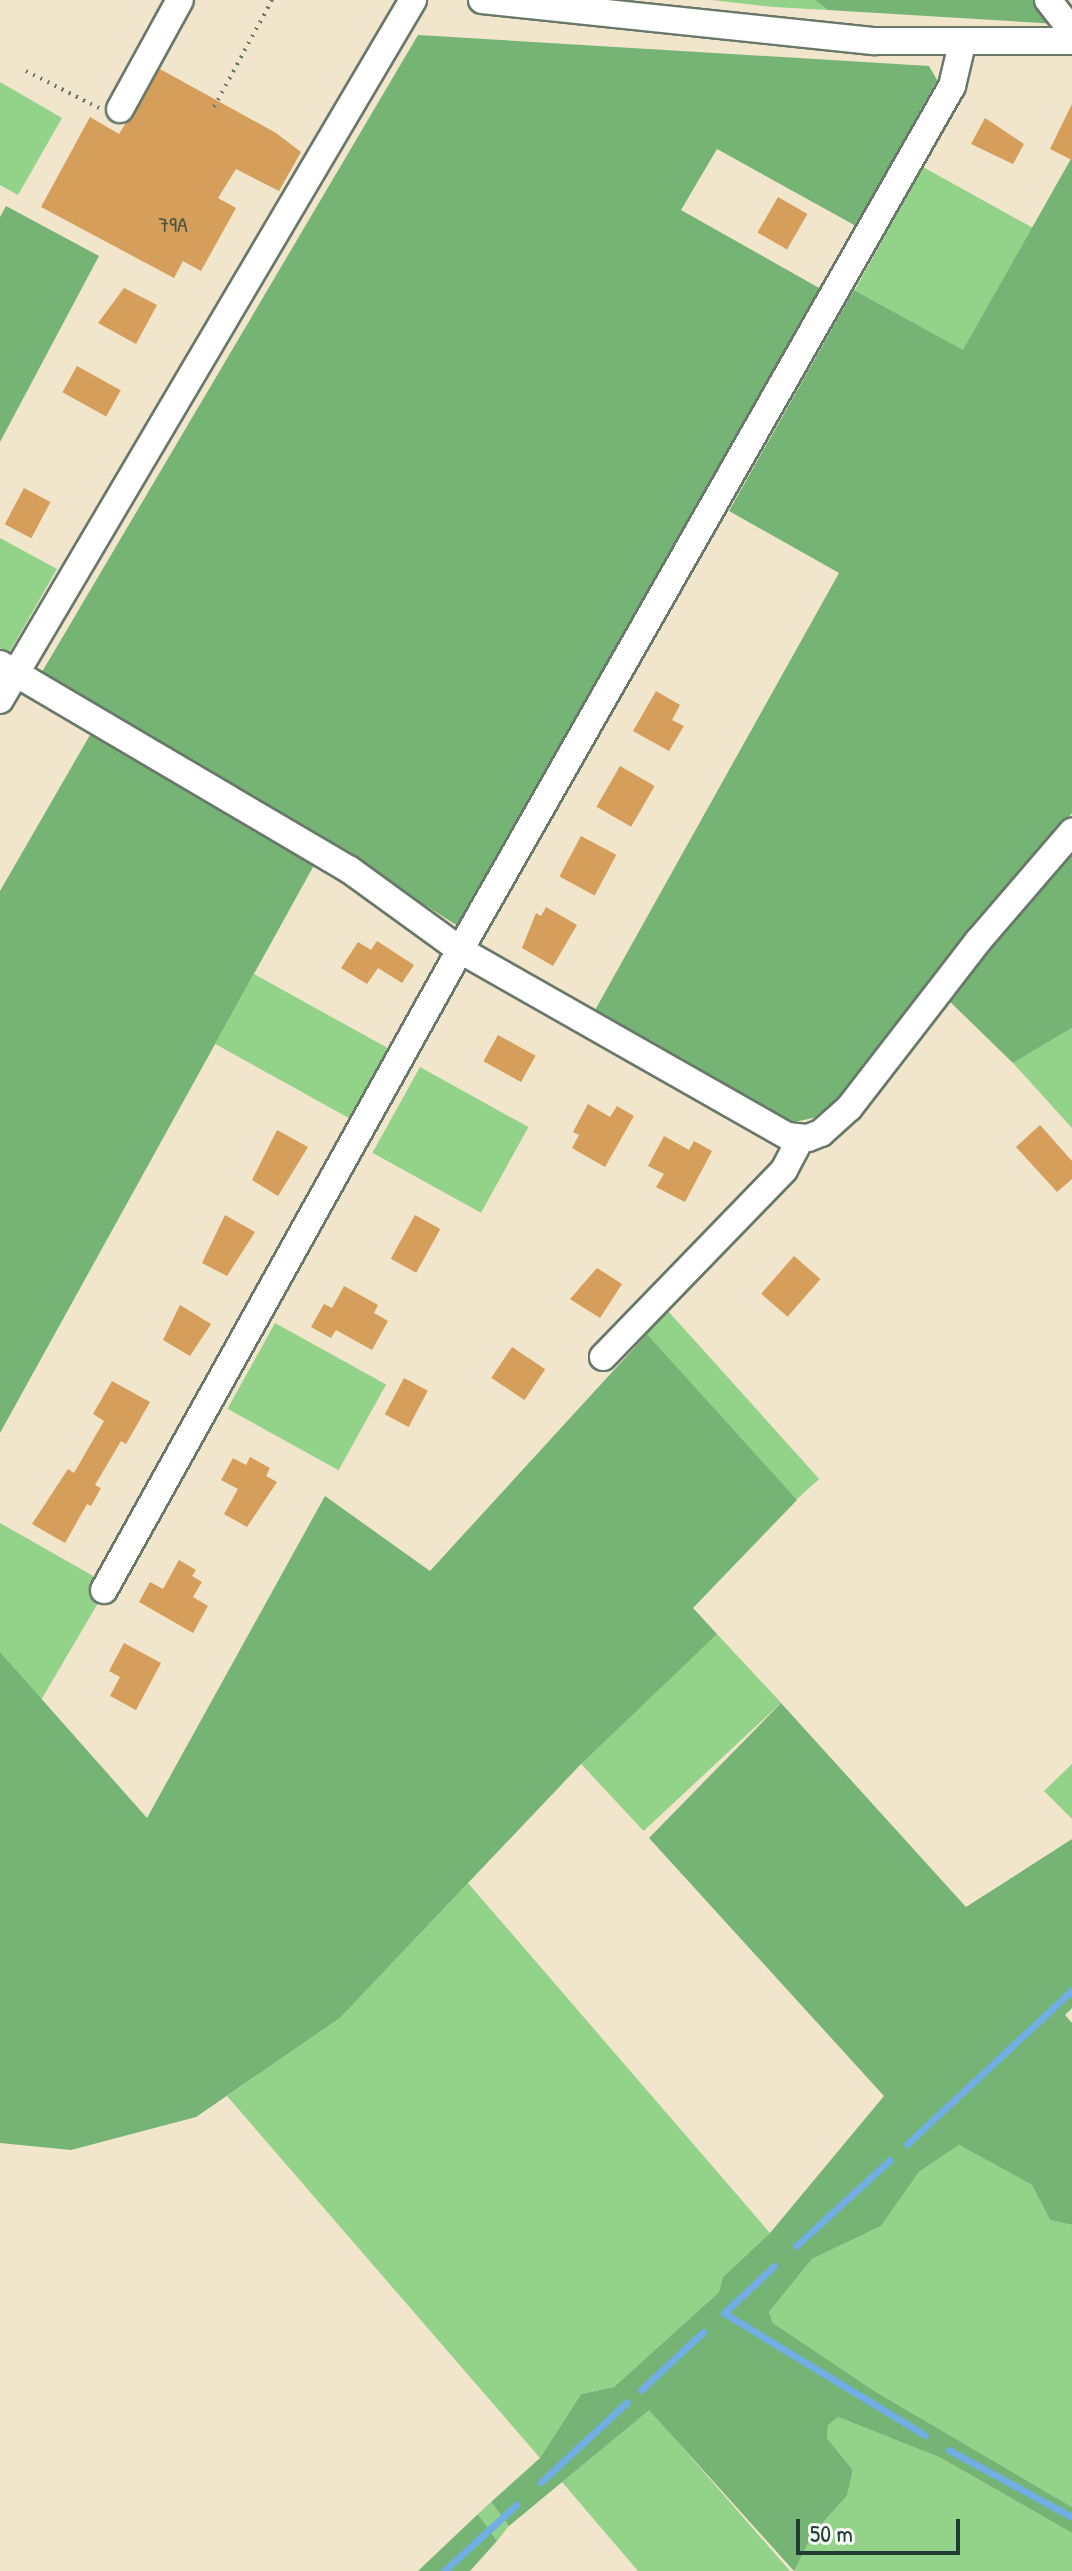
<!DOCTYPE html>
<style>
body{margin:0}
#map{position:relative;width:1072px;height:2571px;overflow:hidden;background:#f1e5cc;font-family:"Patrick Hand",sans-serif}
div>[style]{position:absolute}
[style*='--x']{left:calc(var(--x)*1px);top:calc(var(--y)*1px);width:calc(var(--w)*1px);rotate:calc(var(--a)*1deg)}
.green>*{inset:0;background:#92d289;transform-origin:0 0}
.forest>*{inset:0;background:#75b475}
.stream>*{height:7px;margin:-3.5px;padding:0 3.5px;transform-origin:3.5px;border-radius:3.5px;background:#71aee3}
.building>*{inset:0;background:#d69e5b;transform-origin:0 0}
.path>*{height:4px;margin-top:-2px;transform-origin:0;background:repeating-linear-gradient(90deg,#687869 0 2px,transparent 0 8px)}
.roads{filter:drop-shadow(2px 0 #687869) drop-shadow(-2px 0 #687869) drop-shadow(0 2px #687869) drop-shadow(0 -2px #687869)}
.minor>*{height:26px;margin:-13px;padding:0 13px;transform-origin:13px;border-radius:13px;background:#fff}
span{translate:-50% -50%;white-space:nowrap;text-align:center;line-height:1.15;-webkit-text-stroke:8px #f6f6f2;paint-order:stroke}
.number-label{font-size:22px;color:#4d553e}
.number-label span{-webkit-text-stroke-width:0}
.scale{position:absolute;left:796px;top:2519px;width:164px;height:36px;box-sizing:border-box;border:4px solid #1f3d34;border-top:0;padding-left:10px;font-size:24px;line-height:28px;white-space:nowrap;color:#1f3d34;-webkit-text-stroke:6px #f6f6f2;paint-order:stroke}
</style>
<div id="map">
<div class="green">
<i style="clip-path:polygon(712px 0,815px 0,828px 10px,773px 7px)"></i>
<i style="clip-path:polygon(0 82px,62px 118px,18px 195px,0 185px)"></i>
<i style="left:923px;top:167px;width:125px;height:141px;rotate:29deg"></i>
<i style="clip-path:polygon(0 538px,57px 569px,9px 653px,0 649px)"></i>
<i style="left:254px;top:974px;width:157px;height:80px;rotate:29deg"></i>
<i style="clip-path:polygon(1072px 1028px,1072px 1128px,1013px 1063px)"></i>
<i style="left:420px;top:1067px;width:124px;height:98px;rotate:29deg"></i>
<i style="left:668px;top:1311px;width:226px;height:31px;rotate:48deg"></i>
<i style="left:275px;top:1323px;width:127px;height:98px;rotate:29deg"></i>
<i style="clip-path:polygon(0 1523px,95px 1577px,101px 1598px,41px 1700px,0 1652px)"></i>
<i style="left:717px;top:1634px;width:94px;height:188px;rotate:47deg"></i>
<i style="clip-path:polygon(1072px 1764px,1072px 1819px,1044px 1791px)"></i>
<i style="clip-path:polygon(468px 1883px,770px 2233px,723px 2277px,719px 2292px,614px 2387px,581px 2394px,540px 2458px,227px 2096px,340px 2018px)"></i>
<i style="clip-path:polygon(959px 2145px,1032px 2185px,1050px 2220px,1072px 2225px,1072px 2507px,876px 2392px,773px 2323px,769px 2312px,812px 2259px,881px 2226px,919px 2172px)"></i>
<i style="clip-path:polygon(649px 2409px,790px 2571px,638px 2571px,562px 2482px)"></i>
<i style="clip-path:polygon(838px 2417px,941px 2458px,1072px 2533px,1072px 2571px,794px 2571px,814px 2532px,847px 2496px,853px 2470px,827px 2438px,828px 2424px)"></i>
<i style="clip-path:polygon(491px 2502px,509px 2526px,497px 2541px,478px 2514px)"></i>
</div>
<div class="forest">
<i style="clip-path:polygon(815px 0,1034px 0,1058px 24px,828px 10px)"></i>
<i style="clip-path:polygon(418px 35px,929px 66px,937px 80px,856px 226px,717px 149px,681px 210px,821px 289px,461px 928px,338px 850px,39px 677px)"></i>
<i style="clip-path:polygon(1072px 157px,1072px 813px,834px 1113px,791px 1123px,594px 1012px,839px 573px,729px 511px,854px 290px,963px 350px)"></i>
<i style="clip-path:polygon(6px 206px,99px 256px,0 442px,0 217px)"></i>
<i style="clip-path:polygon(90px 735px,318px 858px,0 1433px,0 891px)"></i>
<i style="clip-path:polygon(1072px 840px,1072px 1028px,1013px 1063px,943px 995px)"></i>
<i style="clip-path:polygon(647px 1334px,797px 1500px,693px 1608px,717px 1634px,581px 1764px,340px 2018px,196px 2117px,71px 2150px,0 2143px,0 1652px,147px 1818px,325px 1496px,430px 1571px)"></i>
<i style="clip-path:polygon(781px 1703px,966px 1907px,1072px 1839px,1072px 2008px,1065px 2015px,1072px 2023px,1072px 2225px,1050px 2220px,1032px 2185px,959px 2145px,919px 2172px,881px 2226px,812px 2259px,769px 2312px,773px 2323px,876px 2392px,1072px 2507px,1072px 2533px,941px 2458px,838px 2417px,828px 2425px,827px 2438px,853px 2470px,847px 2496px,814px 2532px,794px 2571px,649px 2410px,509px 2526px,491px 2502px,540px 2458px,581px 2394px,614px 2387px,719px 2292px,723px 2277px,770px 2233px,884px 2096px,649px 1838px)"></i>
<i style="clip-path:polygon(478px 2514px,497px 2541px,470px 2571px,418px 2571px)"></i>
</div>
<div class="stream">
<i style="--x:907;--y:2144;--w:226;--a:-43"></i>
<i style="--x:796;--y:2246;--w:127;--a:-42.5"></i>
<i style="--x:774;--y:2266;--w:69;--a:136.8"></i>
<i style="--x:724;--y:2313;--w:235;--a:31.3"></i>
<i style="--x:641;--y:2390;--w:85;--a:-43.1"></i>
<i style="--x:949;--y:2450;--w:140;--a:28.6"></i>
<i style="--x:541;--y:2482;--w:117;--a:-42.9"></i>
<i style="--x:444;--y:2571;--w:98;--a:-42.5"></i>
</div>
<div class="building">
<i style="clip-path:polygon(160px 69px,276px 133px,301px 152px,279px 191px,236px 169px,218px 198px,236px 208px,201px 271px,183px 261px,174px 278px,41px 207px,90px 117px,119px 134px)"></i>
<i style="clip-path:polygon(1072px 104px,1072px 160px,1050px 149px)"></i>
<i style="clip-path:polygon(985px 118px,1024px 144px,1013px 164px,971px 144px)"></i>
<i style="left:778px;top:197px;width:34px;height:41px;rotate:30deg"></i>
<i style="clip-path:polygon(124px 288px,157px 305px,136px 344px,98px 323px)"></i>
<i style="left:77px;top:366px;width:50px;height:30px;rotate:29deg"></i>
<i style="left:24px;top:488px;width:30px;height:41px;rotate:28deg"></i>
<i style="clip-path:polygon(656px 691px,680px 705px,672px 720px,684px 726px,669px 751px,633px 731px)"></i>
<i style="left:620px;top:766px;width:40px;height:47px;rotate:30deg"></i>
<i style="left:581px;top:836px;width:40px;height:46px;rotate:28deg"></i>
<i style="clip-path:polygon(546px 907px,577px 925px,553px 966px,522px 948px,536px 913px,541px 916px)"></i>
<i style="clip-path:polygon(377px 941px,414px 965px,402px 983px,378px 968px,367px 984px,341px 968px,358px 942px,371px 950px)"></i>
<i style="left:498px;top:1035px;width:43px;height:30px;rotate:29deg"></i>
<i style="clip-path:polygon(588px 1104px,610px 1117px,617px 1106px,634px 1116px,605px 1167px,572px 1148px,579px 1135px,573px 1132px)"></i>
<i style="clip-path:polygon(1040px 1125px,1072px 1161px,1072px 1179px,1057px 1192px,1016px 1147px)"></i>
<i style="clip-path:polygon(277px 1130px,308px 1147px,278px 1196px,252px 1180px)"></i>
<i style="clip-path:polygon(664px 1136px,689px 1150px,694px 1141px,712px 1151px,685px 1202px,656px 1187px,664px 1174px,648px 1166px)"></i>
<i style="clip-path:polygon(225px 1215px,255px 1232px,227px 1276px,202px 1263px)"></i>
<i style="left:415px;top:1215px;width:29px;height:50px;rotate:29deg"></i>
<i style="left:794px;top:1256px;width:35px;height:50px;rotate:41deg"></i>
<i style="clip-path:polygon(597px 1268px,622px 1284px,600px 1318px,570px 1299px)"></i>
<i style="clip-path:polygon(344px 1286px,378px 1305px,374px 1313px,388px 1321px,372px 1350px,336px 1330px,331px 1338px,311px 1327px,324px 1304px,332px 1308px)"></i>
<i style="clip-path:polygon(180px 1305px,211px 1324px,190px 1356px,163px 1340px)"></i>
<i style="left:512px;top:1347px;width:40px;height:37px;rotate:34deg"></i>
<i style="left:404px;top:1378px;width:27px;height:41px;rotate:28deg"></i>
<i style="clip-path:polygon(112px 1381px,150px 1402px,126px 1444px,121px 1441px,95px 1485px,101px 1488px,91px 1506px,87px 1504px,65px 1543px,32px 1524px,68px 1469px,74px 1473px,104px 1421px,93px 1414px)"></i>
<i style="clip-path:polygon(250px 1457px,270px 1468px,266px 1476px,277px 1482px,247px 1527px,224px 1514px,238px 1489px,221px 1480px,233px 1458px,246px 1465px)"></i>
<i style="clip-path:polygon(179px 1560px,196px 1570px,192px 1576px,202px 1582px,193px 1597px,208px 1606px,193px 1633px,139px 1602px,150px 1582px,163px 1589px)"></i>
<i style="clip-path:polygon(124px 1643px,161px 1663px,136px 1710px,110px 1696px,120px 1677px,109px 1671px)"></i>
</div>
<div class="path">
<i style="--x:26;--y:71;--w:82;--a:26.9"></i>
<i style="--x:214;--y:107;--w:122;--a:-61.5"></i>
</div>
<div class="roads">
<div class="minor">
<i style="--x:482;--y:0;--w:395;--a:6"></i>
<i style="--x:875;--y:41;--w:197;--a:0"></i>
<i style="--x:1048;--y:0;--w:39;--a:52"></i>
<i style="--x:120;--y:109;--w:124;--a:-61.2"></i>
<i style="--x:0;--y:664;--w:406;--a:30.5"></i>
<i style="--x:350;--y:870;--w:136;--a:36"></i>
<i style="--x:460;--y:950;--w:377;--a:29.6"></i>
<i style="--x:788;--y:1136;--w:20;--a:6"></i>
<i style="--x:808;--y:1138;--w:14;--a:-21"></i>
<i style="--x:821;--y:1133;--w:38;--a:-42"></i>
<i style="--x:849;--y:1108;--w:212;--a:-52.3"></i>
<i style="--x:979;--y:940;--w:143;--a:-49.3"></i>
<i style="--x:0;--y:700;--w:813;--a:-59.46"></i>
<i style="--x:603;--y:1357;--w:260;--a:-45.9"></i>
<i style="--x:784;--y:1170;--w:36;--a:-62"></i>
<i style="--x:104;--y:1590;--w:732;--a:-60.92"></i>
<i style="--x:460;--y:950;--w:994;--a:-60.34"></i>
<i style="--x:952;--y:86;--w:43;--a:-76.6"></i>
</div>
</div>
<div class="number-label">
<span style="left:173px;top:225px">79A</span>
</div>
<div class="scale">50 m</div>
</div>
